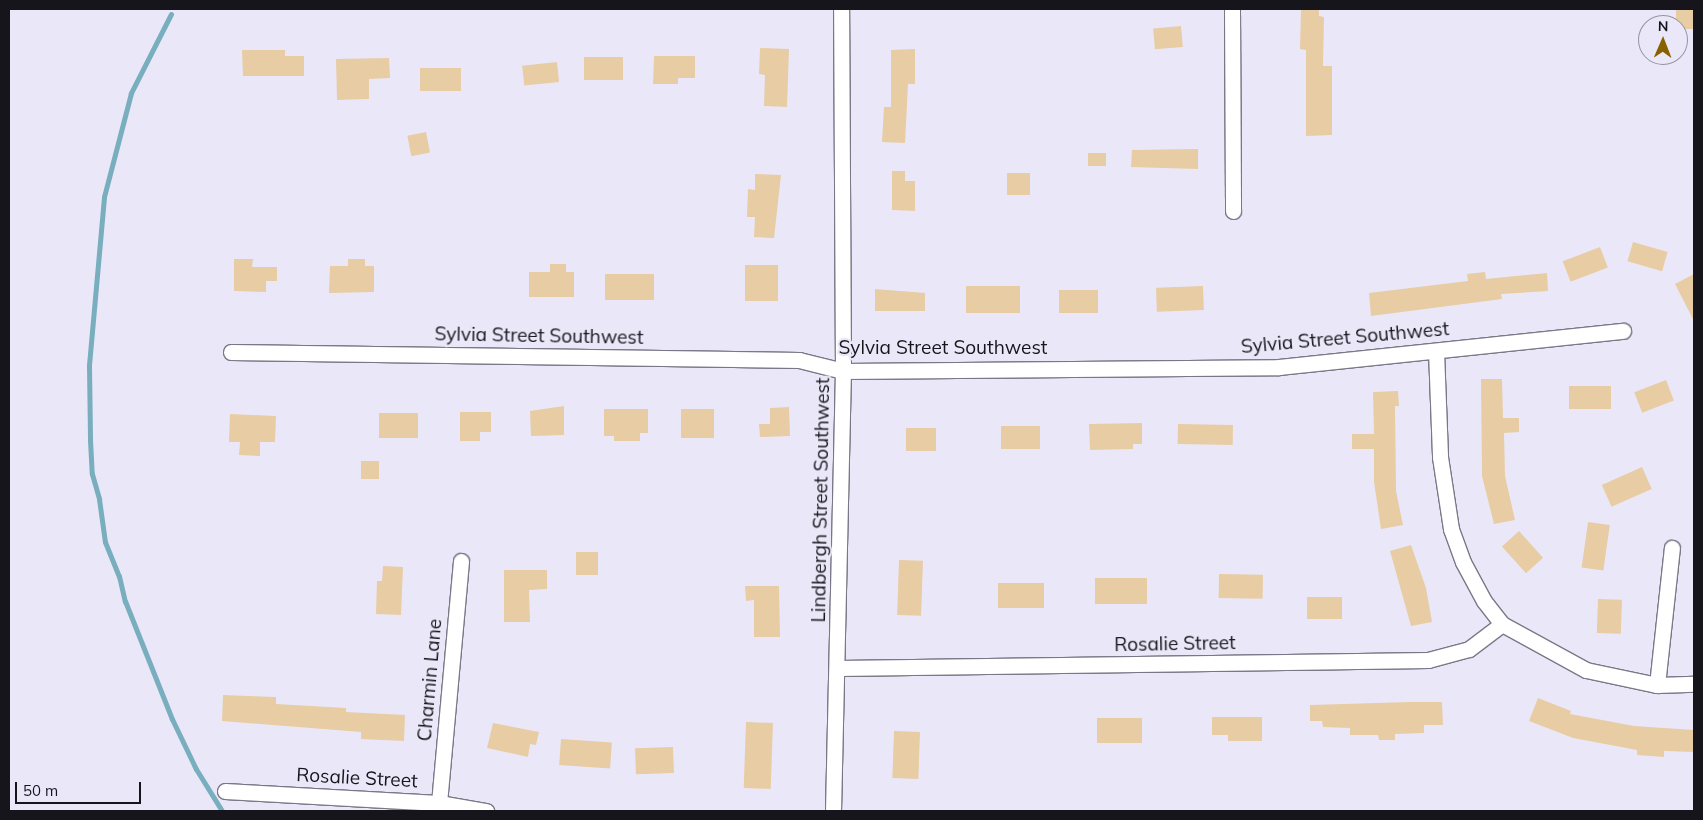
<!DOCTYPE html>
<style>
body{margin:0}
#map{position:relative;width:1703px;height:820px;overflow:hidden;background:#eae8f8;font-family:Mulish,sans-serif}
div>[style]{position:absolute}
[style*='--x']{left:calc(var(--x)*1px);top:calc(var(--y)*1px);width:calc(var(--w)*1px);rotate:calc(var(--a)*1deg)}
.stream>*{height:5px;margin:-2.5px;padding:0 2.5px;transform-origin:2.5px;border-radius:2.5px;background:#78aebd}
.building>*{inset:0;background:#e8cca4;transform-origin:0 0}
.roads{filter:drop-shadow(1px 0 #7a7887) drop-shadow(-1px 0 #7a7887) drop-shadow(0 1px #7a7887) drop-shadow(0 -1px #7a7887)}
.street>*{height:15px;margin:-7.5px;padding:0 7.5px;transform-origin:7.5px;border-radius:7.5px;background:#fff}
span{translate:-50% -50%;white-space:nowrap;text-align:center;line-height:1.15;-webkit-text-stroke:4.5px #eae8f8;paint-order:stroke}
.street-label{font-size:19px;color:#16151b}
.frame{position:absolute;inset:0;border:10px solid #16151b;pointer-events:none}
.north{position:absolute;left:1638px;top:15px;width:50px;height:50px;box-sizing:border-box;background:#eae8f8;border:1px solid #9594a0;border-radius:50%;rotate:1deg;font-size:14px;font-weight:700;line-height:20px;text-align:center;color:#16151b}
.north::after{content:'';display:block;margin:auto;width:18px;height:22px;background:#896100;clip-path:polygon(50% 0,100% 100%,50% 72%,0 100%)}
.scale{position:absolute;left:15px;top:782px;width:126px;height:22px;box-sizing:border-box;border:2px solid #16151b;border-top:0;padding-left:6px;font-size:15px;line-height:18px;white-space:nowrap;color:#16151b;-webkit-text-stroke:4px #eae8f8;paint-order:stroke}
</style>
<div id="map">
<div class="stream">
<i style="--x:171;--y:14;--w:89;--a:116.9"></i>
<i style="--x:131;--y:93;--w:107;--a:104.6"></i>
<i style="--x:104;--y:197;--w:170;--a:95.1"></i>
<i style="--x:89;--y:366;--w:74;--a:89.2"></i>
<i style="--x:90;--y:440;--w:34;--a:87"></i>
<i style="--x:92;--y:474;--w:26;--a:74"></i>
<i style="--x:99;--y:499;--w:43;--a:82.1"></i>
<i style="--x:105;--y:542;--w:37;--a:68"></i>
<i style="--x:119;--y:576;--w:26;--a:77"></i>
<i style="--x:125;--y:601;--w:127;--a:68.3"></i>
<i style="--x:172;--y:719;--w:55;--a:64.4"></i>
<i style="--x:196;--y:769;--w:49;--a:58.2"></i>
</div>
<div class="building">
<i style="clip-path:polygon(1301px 9px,1319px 9px,1319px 16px,1324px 17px,1323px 66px,1332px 66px,1332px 135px,1306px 136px,1306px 50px,1300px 49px)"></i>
<i style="left:1676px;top:9px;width:18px;height:20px"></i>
<i style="left:1181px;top:26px;width:21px;height:28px;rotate:85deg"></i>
<i style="clip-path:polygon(760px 48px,789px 49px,787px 107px,764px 106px,765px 75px,759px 74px)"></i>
<i style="clip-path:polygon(915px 49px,915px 84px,908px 84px,905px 143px,882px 142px,884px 107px,891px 107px,891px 50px)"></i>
<i style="clip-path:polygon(242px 50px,285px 50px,285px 56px,304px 56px,304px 76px,243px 76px)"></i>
<i style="clip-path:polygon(654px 56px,695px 56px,695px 78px,678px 78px,678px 84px,653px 84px)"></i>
<i style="left:623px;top:57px;width:23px;height:39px;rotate:90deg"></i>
<i style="clip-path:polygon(389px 58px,390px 78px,369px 79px,369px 99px,337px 100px,336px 59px)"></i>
<i style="left:557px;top:62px;width:20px;height:35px;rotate:84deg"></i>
<i style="left:420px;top:68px;width:41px;height:23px"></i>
<i style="left:426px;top:132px;width:21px;height:19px;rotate:79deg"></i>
<i style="clip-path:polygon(1198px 149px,1198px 169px,1131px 167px,1132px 150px)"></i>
<i style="left:1088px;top:153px;width:18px;height:13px"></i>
<i style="clip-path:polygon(892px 171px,905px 171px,905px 181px,915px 181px,915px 211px,892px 210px)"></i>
<i style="left:1007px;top:173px;width:23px;height:22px"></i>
<i style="clip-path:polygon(755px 174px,781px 175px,774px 238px,754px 237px,755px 217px,747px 217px,748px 189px,755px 190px)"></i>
<i style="left:1633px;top:242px;width:36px;height:20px;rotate:16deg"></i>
<i style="left:1600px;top:247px;width:22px;height:40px;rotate:69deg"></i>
<i style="clip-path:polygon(234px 259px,253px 259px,252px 267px,277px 267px,277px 281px,266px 281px,266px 292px,234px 291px)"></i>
<i style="clip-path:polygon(348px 259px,365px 259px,365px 266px,374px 266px,374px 292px,329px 293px,330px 266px,348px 266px)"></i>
<i style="clip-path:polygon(550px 264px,566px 264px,566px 272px,574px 272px,574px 297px,529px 297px,529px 272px,550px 272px)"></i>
<i style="left:745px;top:265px;width:33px;height:36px"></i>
<i style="clip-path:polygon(1485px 272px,1486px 279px,1547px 273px,1548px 291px,1501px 294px,1502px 299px,1371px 316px,1369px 293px,1468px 281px,1467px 274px)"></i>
<i style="left:605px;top:274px;width:49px;height:26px"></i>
<i style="clip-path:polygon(1694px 274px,1694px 321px,1675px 284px)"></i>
<i style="left:966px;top:286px;width:54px;height:27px"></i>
<i style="left:1203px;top:286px;width:24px;height:47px;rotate:88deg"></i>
<i style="clip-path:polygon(875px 289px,925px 293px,925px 311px,875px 311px)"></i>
<i style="left:1098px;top:290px;width:23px;height:39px;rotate:90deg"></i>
<i style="clip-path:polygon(1481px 379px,1502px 379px,1503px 418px,1519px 418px,1519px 432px,1504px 433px,1505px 476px,1515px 520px,1494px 524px,1482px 476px)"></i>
<i style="left:1666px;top:380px;width:22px;height:34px;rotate:69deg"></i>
<i style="left:1569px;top:386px;width:42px;height:23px"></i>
<i style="clip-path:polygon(1398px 391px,1399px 406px,1395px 406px,1396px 491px,1403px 525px,1381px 529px,1374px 482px,1374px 449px,1352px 449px,1352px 434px,1374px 434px,1373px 392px)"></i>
<i style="clip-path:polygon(564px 406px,564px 435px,531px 436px,530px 411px)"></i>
<i style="clip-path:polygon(789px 407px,790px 436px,760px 437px,759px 424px,770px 424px,770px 408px)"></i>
<i style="clip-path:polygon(604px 409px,648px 409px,648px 433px,640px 433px,640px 441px,614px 441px,614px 436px,604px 436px)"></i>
<i style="left:681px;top:409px;width:33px;height:29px"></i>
<i style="clip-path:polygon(460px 412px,491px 412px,491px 432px,480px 432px,480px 441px,460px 441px)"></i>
<i style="left:418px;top:413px;width:25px;height:39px;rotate:90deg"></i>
<i style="clip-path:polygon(230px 414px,276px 416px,275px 442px,260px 442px,260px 456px,239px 455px,240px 442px,229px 442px)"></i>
<i style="clip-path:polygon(1142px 423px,1142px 444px,1133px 444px,1133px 449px,1090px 450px,1089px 424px)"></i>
<i style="left:1178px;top:424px;width:55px;height:20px;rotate:1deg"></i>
<i style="left:1001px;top:426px;width:39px;height:23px"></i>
<i style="left:906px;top:428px;width:30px;height:23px"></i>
<i style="left:361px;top:461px;width:18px;height:18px"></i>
<i style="left:1642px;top:467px;width:24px;height:44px;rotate:66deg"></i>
<i style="left:1588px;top:522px;width:22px;height:46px;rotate:8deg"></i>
<i style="left:1519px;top:531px;width:36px;height:23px;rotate:48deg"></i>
<i style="clip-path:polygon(1411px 545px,1426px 588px,1432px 622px,1411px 626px,1390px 551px)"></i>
<i style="left:576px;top:552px;width:22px;height:23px"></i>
<i style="left:899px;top:560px;width:24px;height:55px;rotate:2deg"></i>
<i style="clip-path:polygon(383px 566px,403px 567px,401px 615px,376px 614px,377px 581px,382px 581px)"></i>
<i style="clip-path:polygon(504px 570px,547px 570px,547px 589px,529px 590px,530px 622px,504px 622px)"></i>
<i style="left:1219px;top:574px;width:44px;height:24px;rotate:1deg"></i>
<i style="left:1095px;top:578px;width:52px;height:26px"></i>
<i style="left:1044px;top:583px;width:25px;height:46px;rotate:90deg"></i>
<i style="clip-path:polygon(745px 586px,779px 586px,780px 637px,754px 637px,754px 600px,746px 601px)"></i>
<i style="left:1307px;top:597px;width:35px;height:22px"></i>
<i style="left:1598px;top:599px;width:24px;height:34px;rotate:2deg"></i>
<i style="clip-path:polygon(223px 695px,276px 697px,276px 704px,346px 708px,346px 712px,405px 715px,404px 741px,361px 739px,361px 732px,222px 721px)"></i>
<i style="clip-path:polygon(1538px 698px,1571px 711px,1570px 714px,1634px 726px,1694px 730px,1694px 752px,1664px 751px,1664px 757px,1637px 755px,1637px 750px,1573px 738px,1529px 721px)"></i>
<i style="clip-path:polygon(1410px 702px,1442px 702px,1443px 725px,1424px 725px,1424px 733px,1395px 734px,1395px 740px,1379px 740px,1378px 735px,1350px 735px,1350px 728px,1323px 727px,1322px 721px,1310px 721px,1310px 705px)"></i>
<i style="clip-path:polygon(1212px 717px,1262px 717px,1262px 741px,1228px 741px,1228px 735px,1212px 735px)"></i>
<i style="left:1097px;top:718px;width:45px;height:25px"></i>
<i style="left:746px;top:722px;width:27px;height:66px;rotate:2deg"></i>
<i style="clip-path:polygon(493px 723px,539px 732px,536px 745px,530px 744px,528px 757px,487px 748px)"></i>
<i style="left:894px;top:731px;width:26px;height:47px;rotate:2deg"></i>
<i style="left:561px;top:739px;width:51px;height:26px;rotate:4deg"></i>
<i style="left:673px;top:747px;width:26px;height:38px;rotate:88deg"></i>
</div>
<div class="roads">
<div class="street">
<i style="--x:1232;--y:9;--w:202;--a:89.7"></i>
<i style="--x:1436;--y:351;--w:106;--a:87.8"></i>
<i style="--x:1440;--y:457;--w:73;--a:81.3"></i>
<i style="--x:1451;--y:529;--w:35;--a:70"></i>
<i style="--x:1463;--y:562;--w:44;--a:61.7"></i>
<i style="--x:1484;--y:601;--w:29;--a:52"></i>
<i style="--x:1502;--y:624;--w:96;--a:28.7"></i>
<i style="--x:1586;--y:670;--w:73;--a:11.9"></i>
<i style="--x:1657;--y:685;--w:37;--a:-2"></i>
<i style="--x:231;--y:352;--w:568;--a:0.81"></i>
<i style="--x:799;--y:360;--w:45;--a:14"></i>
<i style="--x:843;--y:371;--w:436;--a:-0.5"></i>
<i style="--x:1279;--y:367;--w:346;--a:-6"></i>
<i style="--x:838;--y:668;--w:590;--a:-0.78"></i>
<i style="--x:1428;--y:660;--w:42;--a:-15"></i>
<i style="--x:1469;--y:649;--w:41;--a:-37.1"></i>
<i style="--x:1657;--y:685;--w:138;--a:-83.8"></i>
<i style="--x:225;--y:791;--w:214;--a:3.2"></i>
<i style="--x:439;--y:803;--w:48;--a:9.7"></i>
<i style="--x:439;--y:803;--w:243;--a:-84.8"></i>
<i style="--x:833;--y:811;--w:440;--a:-88.7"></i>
<i style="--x:843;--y:371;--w:362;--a:-90.3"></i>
</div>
</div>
<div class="street-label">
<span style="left:539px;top:336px;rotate:1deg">Sylvia Street Southwest</span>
<span style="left:1345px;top:338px;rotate:-5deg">Sylvia Street Southwest</span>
<span style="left:943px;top:348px">Sylvia Street Southwest</span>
<span style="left:821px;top:500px;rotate:-89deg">Lindbergh Street Southwest</span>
<span style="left:1175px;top:644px;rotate:-1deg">Rosalie Street</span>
<span style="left:430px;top:680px;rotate:-85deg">Charmin Lane</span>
<span style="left:357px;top:778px;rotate:3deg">Rosalie Street</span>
</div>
<div class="frame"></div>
<div class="north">N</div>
<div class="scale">50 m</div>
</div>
